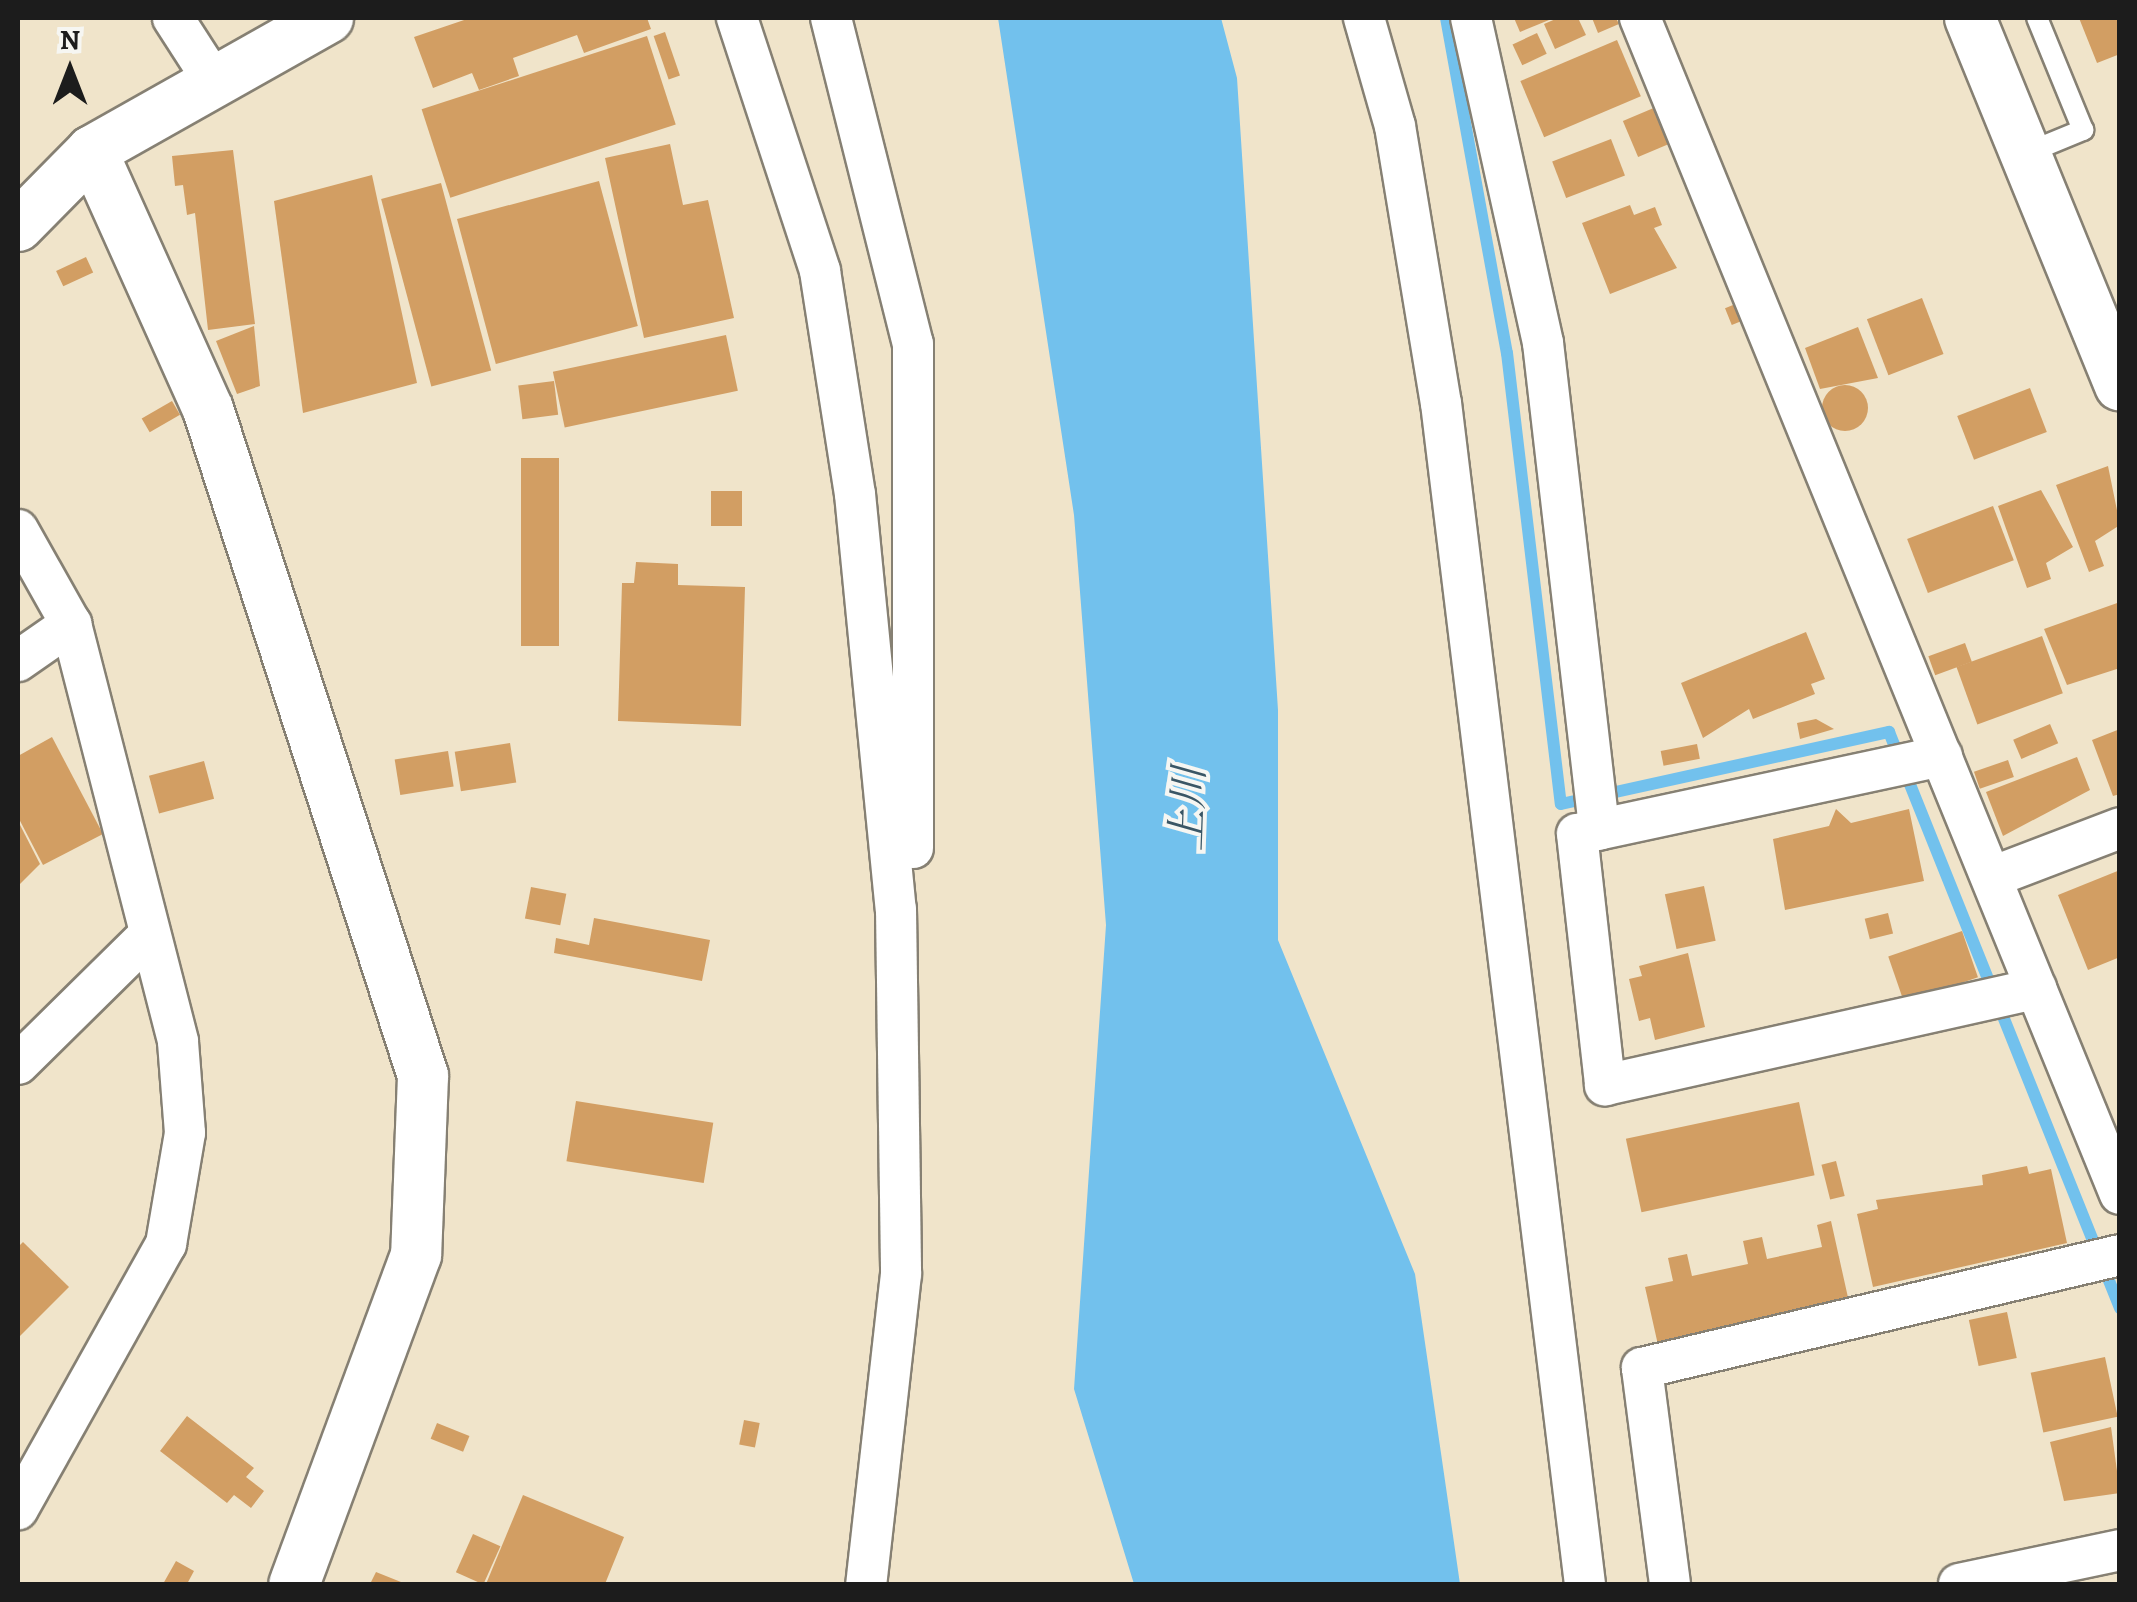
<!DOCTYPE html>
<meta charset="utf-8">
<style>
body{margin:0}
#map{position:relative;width:2137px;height:1602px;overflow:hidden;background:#f0e4ca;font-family:Alegreya,"Noto Serif JP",serif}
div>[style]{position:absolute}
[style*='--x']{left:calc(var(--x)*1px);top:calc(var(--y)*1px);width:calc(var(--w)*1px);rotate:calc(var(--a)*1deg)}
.water>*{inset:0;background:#72c1ed}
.stream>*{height:12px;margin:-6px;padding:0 6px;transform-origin:6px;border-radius:6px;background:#72c1ed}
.building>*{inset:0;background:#d29e63;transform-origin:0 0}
.round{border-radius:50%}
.roads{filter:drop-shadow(2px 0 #868073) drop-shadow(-2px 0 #868073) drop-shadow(0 2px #868073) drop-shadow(0 -2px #868073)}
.service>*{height:20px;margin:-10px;padding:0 10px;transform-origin:10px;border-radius:10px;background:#fff}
.minor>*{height:40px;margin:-20px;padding:0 20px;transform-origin:20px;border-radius:20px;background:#fff}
.tertiary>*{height:50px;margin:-25px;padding:0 25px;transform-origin:25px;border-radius:25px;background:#fff}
span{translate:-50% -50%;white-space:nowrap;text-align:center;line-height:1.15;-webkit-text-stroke:8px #f6f6f2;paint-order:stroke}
.water-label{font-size:42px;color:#3a5665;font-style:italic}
.frame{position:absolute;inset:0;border:20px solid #1c1c1c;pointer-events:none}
.north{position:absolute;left:20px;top:20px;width:100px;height:100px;-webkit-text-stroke:8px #f6f6f2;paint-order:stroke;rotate:0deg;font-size:28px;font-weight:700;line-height:40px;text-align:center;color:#1c1c1c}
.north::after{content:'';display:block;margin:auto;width:35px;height:45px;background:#1c1c1c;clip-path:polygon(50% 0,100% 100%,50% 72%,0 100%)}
</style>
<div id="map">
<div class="water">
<i style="clip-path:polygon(998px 18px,1221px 18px,1237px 78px,1278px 710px,1278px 940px,1415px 1274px,1460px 1584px,1134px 1584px,1074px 1389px,1106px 925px,1074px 515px)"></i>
</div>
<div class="stream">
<i style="--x:1446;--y:18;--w:341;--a:79.7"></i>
<i style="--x:1507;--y:353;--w:454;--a:83.2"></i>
<i style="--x:1561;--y:804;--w:336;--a:-12.4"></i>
<i style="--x:1889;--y:732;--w:621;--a:68.15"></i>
</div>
<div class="building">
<i style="clip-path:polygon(470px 18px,647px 18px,651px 29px,584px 53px,577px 35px,513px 58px,519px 76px,479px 90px,472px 73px,433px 88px,414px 37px)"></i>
<i style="clip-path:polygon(1514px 18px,1554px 18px,1520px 32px)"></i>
<i style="clip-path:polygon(1558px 18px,1578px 18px,1586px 35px,1555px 49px,1544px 24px)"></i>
<i style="clip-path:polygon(1592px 18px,1616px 18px,1619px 24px,1598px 33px)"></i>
<i style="clip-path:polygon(2079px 18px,2120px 18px,2120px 54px,2097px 63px)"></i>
<i style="left:665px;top:32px;width:46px;height:12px;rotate:71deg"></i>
<i style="left:1537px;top:33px;width:23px;height:27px;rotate:65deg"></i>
<i style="left:647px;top:36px;width:93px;height:237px;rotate:72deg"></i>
<i style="left:1617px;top:40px;width:61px;height:105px;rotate:67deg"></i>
<i style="left:1656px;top:107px;width:39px;height:36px;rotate:67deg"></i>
<i style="left:1611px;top:139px;width:39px;height:63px;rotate:69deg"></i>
<i style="clip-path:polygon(670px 144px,683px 205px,708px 200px,734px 318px,644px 338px,605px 158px)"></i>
<i style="clip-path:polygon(233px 150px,255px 324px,208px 330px,195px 213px,187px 215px,183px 185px,175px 186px,172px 156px)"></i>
<i style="clip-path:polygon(372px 175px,417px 383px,303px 413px,274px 201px)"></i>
<i style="left:599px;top:181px;width:150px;height:147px;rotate:75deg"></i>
<i style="left:441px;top:183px;width:194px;height:62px;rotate:75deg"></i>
<i style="clip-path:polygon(1630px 205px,1634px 215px,1655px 207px,1662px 225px,1654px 228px,1677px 268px,1610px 294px,1582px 223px)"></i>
<i style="left:86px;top:257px;width:17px;height:33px;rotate:65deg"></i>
<i style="left:1922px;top:298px;width:60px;height:59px;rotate:69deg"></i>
<i style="left:1738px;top:303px;width:18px;height:14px;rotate:68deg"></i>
<i style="clip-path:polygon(254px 326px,260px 386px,237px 394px,216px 341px)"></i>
<i style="clip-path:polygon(1858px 327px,1878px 378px,1820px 389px,1805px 348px)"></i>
<i style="left:726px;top:335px;width:57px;height:177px;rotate:78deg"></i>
<i style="left:554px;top:381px;width:34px;height:36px;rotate:83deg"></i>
<i class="round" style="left:1822px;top:385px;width:46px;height:46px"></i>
<i style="left:2030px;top:388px;width:47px;height:78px;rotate:69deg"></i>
<i style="left:172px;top:401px;width:16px;height:35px;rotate:60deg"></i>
<i style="left:521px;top:458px;width:38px;height:188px"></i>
<i style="clip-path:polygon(2108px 466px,2120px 525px,2095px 541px,2104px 566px,2089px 572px,2056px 485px)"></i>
<i style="clip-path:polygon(2041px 490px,2073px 547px,2046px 563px,2051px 579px,2027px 588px,1998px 506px)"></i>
<i style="left:711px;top:491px;width:31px;height:35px"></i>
<i style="left:1993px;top:506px;width:58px;height:92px;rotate:69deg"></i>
<i style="clip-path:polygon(636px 562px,678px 564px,678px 585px,745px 587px,741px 726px,618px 721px,622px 583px,634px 583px)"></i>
<i style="clip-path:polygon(2120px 602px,2120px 668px,2067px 685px,2044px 629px)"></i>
<i style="clip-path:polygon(1806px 632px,1825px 679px,1811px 684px,1815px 694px,1753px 719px,1749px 709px,1703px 738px,1681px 683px)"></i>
<i style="left:2042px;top:636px;width:61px;height:91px;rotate:70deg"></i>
<i style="left:1965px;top:643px;width:20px;height:39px;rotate:70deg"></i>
<i style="clip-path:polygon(1816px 719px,1834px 729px,1800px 739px,1797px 723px)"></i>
<i style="left:2050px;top:724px;width:21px;height:40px;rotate:67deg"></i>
<i style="clip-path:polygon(2120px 729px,2120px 794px,2113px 796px,2092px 740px)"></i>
<i style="clip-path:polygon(52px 737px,103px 834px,43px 865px,18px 817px,18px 756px)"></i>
<i style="left:510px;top:743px;width:40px;height:56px;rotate:81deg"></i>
<i style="left:1697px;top:744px;width:15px;height:37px;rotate:79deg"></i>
<i style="left:448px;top:751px;width:36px;height:54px;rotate:81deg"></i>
<i style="clip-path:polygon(2077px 757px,2090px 790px,2003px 836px,1986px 792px)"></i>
<i style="left:2008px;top:760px;width:18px;height:36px;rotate:71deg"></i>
<i style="left:204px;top:761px;width:39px;height:57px;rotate:75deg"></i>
<i style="clip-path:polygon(1836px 809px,1851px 823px,1909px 809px,1924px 881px,1785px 910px,1773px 839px,1829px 826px)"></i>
<i style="clip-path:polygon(18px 821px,40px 864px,18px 886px)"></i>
<i style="clip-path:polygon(2120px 870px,2120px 957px,2088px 970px,2058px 895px)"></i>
<i style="left:1704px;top:886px;width:56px;height:40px;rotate:78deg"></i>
<i style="left:531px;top:887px;width:36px;height:32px;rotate:11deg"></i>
<i style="left:1888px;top:913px;width:21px;height:24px;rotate:76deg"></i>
<i style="clip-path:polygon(594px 918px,710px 940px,702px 981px,554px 953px,556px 938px,589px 945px)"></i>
<i style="left:1962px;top:931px;width:49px;height:78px;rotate:71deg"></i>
<i style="clip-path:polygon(1688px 953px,1705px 1027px,1655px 1040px,1650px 1018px,1639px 1021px,1629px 979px,1642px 976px,1639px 966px)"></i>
<i style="left:576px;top:1101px;width:139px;height:61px;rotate:9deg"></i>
<i style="left:1799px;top:1102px;width:75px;height:177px;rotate:78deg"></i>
<i style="left:1836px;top:1161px;width:36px;height:15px;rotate:76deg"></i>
<i style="clip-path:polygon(2027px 1166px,2029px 1174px,2051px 1169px,2067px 1243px,1873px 1287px,1857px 1214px,1878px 1209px,1876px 1200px,1983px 1185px,1982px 1175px)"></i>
<i style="clip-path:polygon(1831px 1221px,1849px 1302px,1658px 1345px,1645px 1287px,1673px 1281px,1668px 1258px,1687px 1254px,1692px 1276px,1748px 1264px,1743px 1241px,1762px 1237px,1767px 1259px,1822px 1247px,1817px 1225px)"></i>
<i style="clip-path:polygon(23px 1242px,69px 1287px,18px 1338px,18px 1247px)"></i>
<i style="left:2007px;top:1312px;width:47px;height:39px;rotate:78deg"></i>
<i style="left:2105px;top:1357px;width:61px;height:76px;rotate:78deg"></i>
<i style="clip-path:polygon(187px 1416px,254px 1468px,246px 1477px,264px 1491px,251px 1508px,234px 1495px,227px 1503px,160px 1451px)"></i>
<i style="left:744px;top:1420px;width:16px;height:25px;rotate:11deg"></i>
<i style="left:437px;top:1423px;width:35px;height:17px;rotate:22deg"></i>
<i style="clip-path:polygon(2111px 1427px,2120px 1493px,2064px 1501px,2050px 1442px)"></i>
<i style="clip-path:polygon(523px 1495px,624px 1537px,605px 1584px,486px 1584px)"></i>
<i style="left:473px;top:1534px;width:30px;height:42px;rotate:24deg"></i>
<i style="clip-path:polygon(176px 1561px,194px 1571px,187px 1584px,163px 1584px)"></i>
<i style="clip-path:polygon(376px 1572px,406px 1584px,370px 1584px)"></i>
</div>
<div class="roads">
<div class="service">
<i style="--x:2027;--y:153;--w:61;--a:-22.3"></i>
<i style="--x:2083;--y:130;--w:121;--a:-112.3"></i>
</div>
<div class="minor">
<i style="--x:173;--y:18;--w:70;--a:57.2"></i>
<i style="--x:737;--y:18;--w:266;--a:71.8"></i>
<i style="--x:820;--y:271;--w:226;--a:81.1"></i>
<i style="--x:855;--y:494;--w:417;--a:84.4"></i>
<i style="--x:896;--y:909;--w:365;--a:89.2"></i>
<i style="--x:901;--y:1274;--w:312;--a:96.4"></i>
<i style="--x:831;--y:18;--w:336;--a:75.9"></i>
<i style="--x:913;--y:344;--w:504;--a:90"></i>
<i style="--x:1364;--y:18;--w:112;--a:74"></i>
<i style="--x:1395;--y:126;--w:281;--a:80.6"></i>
<i style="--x:1441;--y:403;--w:1190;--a:83.05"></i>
<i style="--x:1471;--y:18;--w:333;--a:77.5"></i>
<i style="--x:1543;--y:343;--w:490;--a:83.4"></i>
<i style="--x:1640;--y:18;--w:1270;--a:67.8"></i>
<i style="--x:18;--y:530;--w:108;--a:60.6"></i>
<i style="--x:71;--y:624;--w:431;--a:75.6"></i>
<i style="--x:178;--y:1042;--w:91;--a:85.6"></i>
<i style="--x:185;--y:1133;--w:113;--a:99.7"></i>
<i style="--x:166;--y:1244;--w:304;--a:119.2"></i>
<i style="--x:18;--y:661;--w:65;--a:-34.9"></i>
<i style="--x:1942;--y:756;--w:373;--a:167.9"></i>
<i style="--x:1577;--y:834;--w:253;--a:83.6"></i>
<i style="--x:1605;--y:1085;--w:442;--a:-12.6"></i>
<i style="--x:1992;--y:877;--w:137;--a:-20.9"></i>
<i style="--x:18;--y:1064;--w:181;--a:-44.6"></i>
<i style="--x:1670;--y:1584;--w:218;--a:-97.4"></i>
<i style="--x:1642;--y:1368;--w:491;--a:-13.3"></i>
<i style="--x:1959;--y:1584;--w:165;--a:-11.9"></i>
</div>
<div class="tertiary">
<i style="--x:1970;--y:18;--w:397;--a:67.8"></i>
<i style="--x:92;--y:151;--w:283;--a:65.8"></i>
<i style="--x:208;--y:409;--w:701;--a:72.13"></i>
<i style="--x:423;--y:1076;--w:179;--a:92.2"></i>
<i style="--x:416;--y:1255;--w:351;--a:110.3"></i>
<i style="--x:18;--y:226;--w:105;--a:-45.4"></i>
<i style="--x:92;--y:151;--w:271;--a:-29.4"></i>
</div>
</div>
<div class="water-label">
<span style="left:1188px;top:809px;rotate:-88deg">上川</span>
</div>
<div class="frame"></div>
<div class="north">N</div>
</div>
